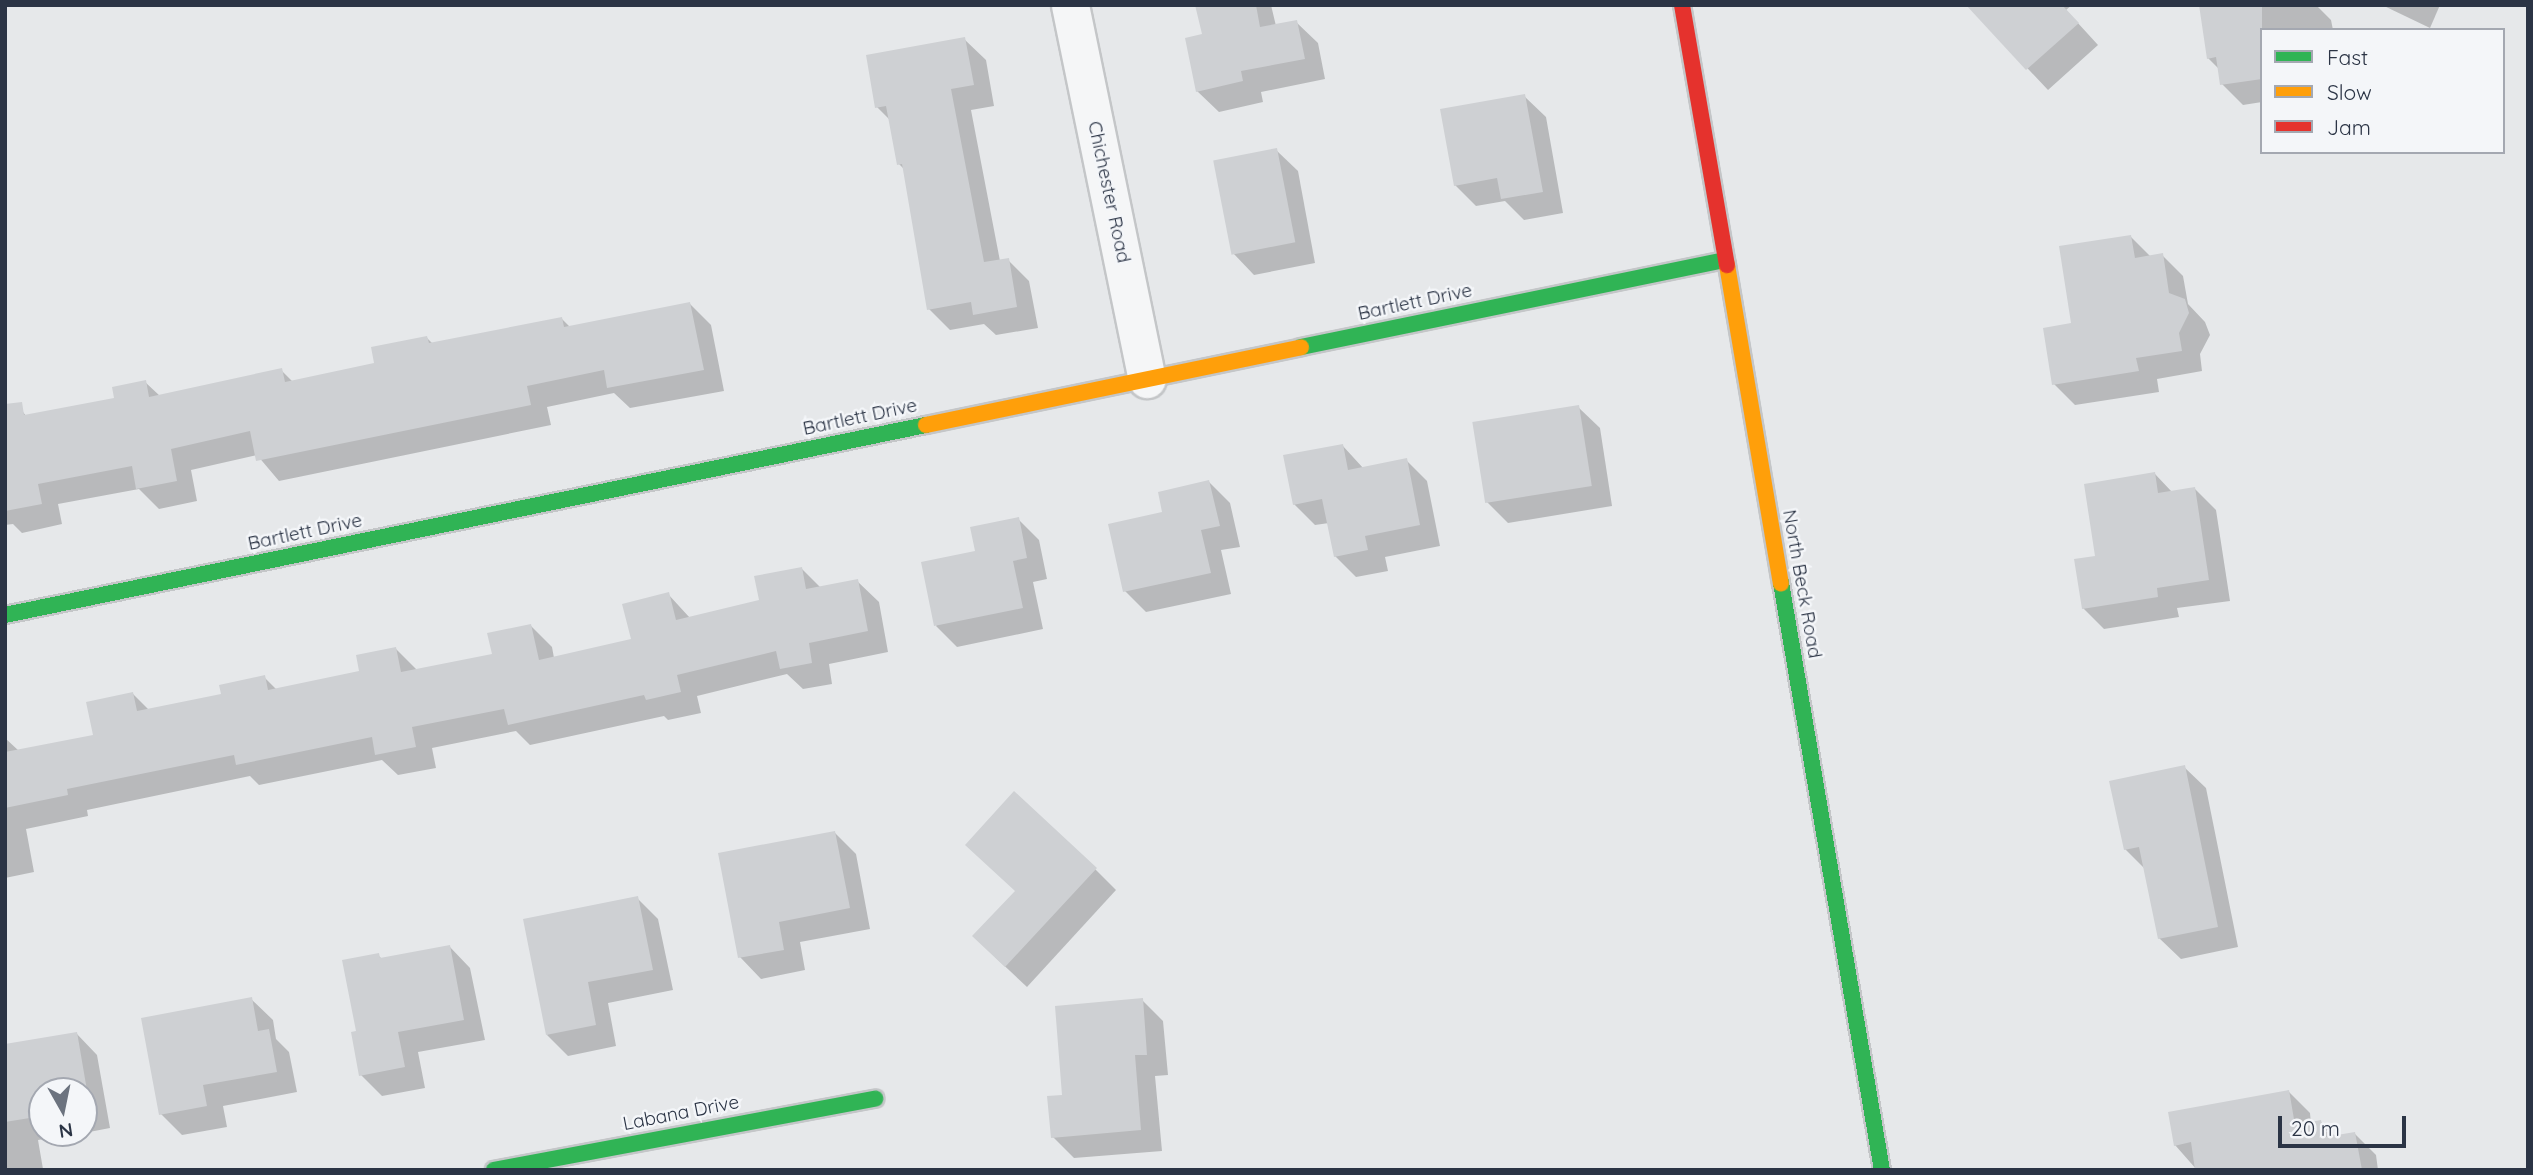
<!DOCTYPE html>
<style>
body{margin:0}
#map{position:relative;width:2533px;height:1175px;overflow:hidden;background:#e6e8ea;font-family:Quicksand,sans-serif}
div>[style]{position:absolute}
[style*='--x']{left:calc(var(--x)*1px);top:calc(var(--y)*1px);width:calc(var(--w)*1px);rotate:calc(var(--a)*1deg)}
.shadow>*{inset:0;background:#0003}
.building>*{inset:0;background:#ced0d3;transform-origin:0 0}
.roads{filter:drop-shadow(2px 0 #c4c6c8) drop-shadow(-2px 0 #c4c6c8) drop-shadow(0 2px #c4c6c8) drop-shadow(0 -2px #c4c6c8)}
.street>*{height:37px;margin:-18.5px;padding:0 18.5px;transform-origin:18.5px;border-radius:18.5px;background:#f5f6f7}
.fast>*{height:16px;margin:-8px;padding:0 8px;transform-origin:8px;border-radius:8px;background:#30b455}
.slow>*{height:16px;margin:-8px;padding:0 8px;transform-origin:8px;border-radius:8px;background:#ff9f0a}
.jam>*{height:16px;margin:-8px;padding:0 8px;transform-origin:8px;border-radius:8px;background:#e5322d}
span{translate:-50% -50%;white-space:nowrap;text-align:center;line-height:1.15;-webkit-text-stroke:5px #f4f6f9;paint-order:stroke}
.street-label{font-size:19px;color:#2b3445}
.frame{position:absolute;inset:0;border:7px solid #2b3445;pointer-events:none}
.legend{position:absolute;left:2260px;top:28px;width:245px;height:126px;box-sizing:border-box;background:#f4f6f9;border:2px solid #a4a8b1;margin:0;padding:9px 12px;list-style:none;font-size:21px;color:#2b3445}
.legend li{display:flex;align-items:center;gap:14px;height:35px}
.legend b{width:35px;border:2px solid #a4a8b1}
.north{position:absolute;left:28px;top:1077px;width:70px;height:70px;box-sizing:border-box;background:#f4f6f9;border:2px solid #a4a8b1;border-radius:50%;rotate:171deg;font-size:19px;font-weight:700;line-height:28px;text-align:center;color:#2b3445}
.north::after{content:'';display:block;margin:auto;width:24px;height:32px;background:#6c737f;clip-path:polygon(50% 0,100% 100%,50% 72%,0 100%)}
.scale{position:absolute;left:2278px;top:1116px;width:128px;height:32px;box-sizing:border-box;border:4px solid #2b3445;border-top:0;padding-left:9px;font-size:21px;line-height:24px;white-space:nowrap;color:#2b3445;-webkit-text-stroke:5px #f4f6f9;paint-order:stroke}
</style>
<div id="map">
<div class="shadow">
<i style="clip-path:polygon(1197px 5px,1271px 5px,1276px 26px,1296px 22px,1318px 43px,1325px 79px,1261px 92px,1263px 102px,1219px 112px,1197px 91px,1204px 35px)"></i>
<i style="clip-path:polygon(1968px 5px,2072px 5px,2066px 10px,2098px 45px,2048px 90px)"></i>
<i style="clip-path:polygon(2316px 5px,2331px 20px,2333px 30px,2262px 30px,2262px 102px,2243px 105px,2222px 84px,2220px 70px,2208px 58px,2261px 6px)"></i>
<i style="clip-path:polygon(2382px 5px,2440px 5px,2430px 28px)"></i>
<i style="clip-path:polygon(964px 39px,986px 60px,994px 106px,971px 110px,1000px 261px,1008px 260px,1029px 281px,1038px 328px,996px 335px,984px 324px,950px 330px,929px 309px,905px 170px,899px 164px,891px 121px,877px 107px)"></i>
<i style="clip-path:polygon(1524px 96px,1546px 117px,1563px 213px,1524px 220px,1505px 201px,1476px 206px,1455px 185px)"></i>
<i style="clip-path:polygon(1276px 150px,1298px 171px,1315px 263px,1254px 275px,1233px 253px)"></i>
<i style="clip-path:polygon(2131px 237px,2151px 257px,2162px 255px,2183px 276px,2188px 304px,2205px 322px,2210px 335px,2200px 354px,2202px 371px,2157px 379px,2159px 392px,2075px 405px,2054px 384px,2073px 325px)"></i>
<i style="clip-path:polygon(690px 304px,711px 325px,724px 391px,630px 408px,614px 393px,547px 407px,551px 425px,279px 481px,257px 455px,191px 470px,197px 501px,159px 509px,139px 489px,58px 504px,62px 524px,22px 533px,13px 524px,5px 525px,5px 416px,23px 412px,26px 416px,116px 400px,145px 382px,160px 396px,281px 370px,293px 382px,376px 365px,427px 338px,433px 344px,561px 318px,570px 327px)"></i>
<i style="clip-path:polygon(1578px 407px,1600px 428px,1612px 506px,1508px 523px,1487px 502px)"></i>
<i style="clip-path:polygon(1342px 445px,1364px 469px,1406px 460px,1427px 481px,1440px 546px,1385px 557px,1388px 571px,1356px 577px,1335px 556px,1329px 523px,1315px 525px,1294px 504px)"></i>
<i style="clip-path:polygon(2155px 474px,2172px 492px,2195px 489px,2216px 510px,2230px 601px,2177px 608px,2179px 617px,2104px 629px,2083px 608px,2097px 557px)"></i>
<i style="clip-path:polygon(1209px 482px,1230px 503px,1240px 547px,1221px 550px,1231px 594px,1146px 612px,1125px 591px,1164px 514px)"></i>
<i style="clip-path:polygon(1018px 519px,1039px 540px,1047px 579px,1033px 582px,1043px 629px,957px 647px,936px 626px,977px 552px)"></i>
<i style="clip-path:polygon(802px 569px,821px 588px,857px 581px,879px 602px,888px 652px,829px 664px,832px 684px,803px 689px,787px 674px,697px 696px,701px 713px,668px 720px,664px 716px,530px 745px,516px 731px,432px 748px,436px 768px,398px 775px,382px 760px,259px 785px,250px 776px,87px 810px,88px 816px,26px 829px,34px 872px,5px 878px,5px 738px,19px 751px,95px 736px,133px 694px,149px 710px,223px 695px,264px 677px,277px 690px,361px 673px,396px 649px,418px 671px,494px 656px,531px 626px,552px 647px,554px 658px,633px 641px,668px 594px,690px 618px,761px 602px)"></i>
<i style="clip-path:polygon(2184px 767px,2206px 788px,2238px 947px,2181px 959px,2159px 938px,2145px 869px,2125px 849px)"></i>
<i style="clip-path:polygon(835px 833px,856px 854px,870px 929px,800px 942px,805px 970px,761px 979px,740px 957px)"></i>
<i style="clip-path:polygon(1095px 869px,1116px 890px,1027px 987px,995px 957px)"></i>
<i style="clip-path:polygon(637px 898px,658px 919px,673px 990px,608px 1003px,616px 1046px,568px 1056px,547px 1035px)"></i>
<i style="clip-path:polygon(449px 946px,470px 968px,485px 1040px,418px 1052px,425px 1088px,382px 1096px,361px 1075px,378px 955px,383px 960px)"></i>
<i style="clip-path:polygon(251px 999px,273px 1020px,276px 1039px,289px 1052px,297px 1092px,223px 1106px,227px 1127px,182px 1135px,161px 1114px)"></i>
<i style="clip-path:polygon(1142px 1000px,1163px 1021px,1168px 1075px,1155px 1076px,1162px 1151px,1074px 1158px,1053px 1137px,1064px 1096px)"></i>
<i style="clip-path:polygon(76px 1033px,97px 1055px,110px 1128px,84px 1133px,84px 1091px,42px 1091px,42px 1133px,82px 1133px,38px 1140px,43px 1169px,5px 1170px,5px 1046px)"></i>
<i style="clip-path:polygon(2289px 1092px,2310px 1113px,2311px 1124px,2321px 1122px,2336px 1137px,2355px 1134px,2376px 1155px,2378px 1170px,2197px 1170px,2175px 1145px)"></i>
</div>
<div class="building">
<i style="clip-path:polygon(1195px 5px,1256px 5px,1260px 27px,1297px 20px,1305px 59px,1241px 71px,1243px 81px,1196px 92px,1185px 38px,1202px 34px)"></i>
<i style="clip-path:polygon(1966px 5px,2062px 5px,2079px 23px,2026px 70px)"></i>
<i style="clip-path:polygon(2199px 5px,2262px 5px,2262px 79px,2220px 85px,2216px 57px,2207px 59px)"></i>
<i style="clip-path:polygon(965px 37px,974px 85px,951px 89px,984px 262px,1009px 258px,1017px 307px,973px 315px,971px 302px,927px 310px,902px 164px,897px 165px,886px 106px,875px 108px,866px 55px)"></i>
<i style="clip-path:polygon(1525px 94px,1543px 192px,1501px 199px,1497px 178px,1454px 186px,1440px 109px)"></i>
<i style="left:1277px;top:148px;width:96px;height:65px;rotate:79deg"></i>
<i style="clip-path:polygon(2131px 235px,2135px 258px,2163px 253px,2169px 293px,2185px 299px,2189px 313px,2179px 333px,2182px 351px,2136px 358px,2139px 371px,2052px 385px,2043px 328px,2071px 323px,2059px 246px)"></i>
<i style="clip-path:polygon(690px 302px,704px 370px,607px 388px,604px 370px,527px 386px,531px 405px,256px 461px,250px 431px,171px 449px,177px 481px,136px 489px,132px 466px,38px 484px,42px 504px,5px 511px,5px 404px,22px 402px,24px 415px,114px 398px,112px 387px,146px 380px,149px 397px,282px 368px,285px 382px,374px 363px,371px 347px,427px 336px,429px 343px,562px 317px,564px 327px)"></i>
<i style="left:1579px;top:405px;width:82px;height:108px;rotate:81deg"></i>
<i style="clip-path:polygon(1343px 444px,1348px 470px,1407px 458px,1420px 525px,1365px 536px,1368px 550px,1334px 557px,1322px 499px,1293px 505px,1283px 455px)"></i>
<i style="clip-path:polygon(2155px 472px,2158px 493px,2195px 487px,2209px 580px,2157px 588px,2158px 597px,2082px 609px,2074px 559px,2095px 556px,2084px 484px)"></i>
<i style="clip-path:polygon(1209px 480px,1220px 526px,1201px 530px,1211px 573px,1123px 592px,1108px 524px,1162px 512px,1158px 492px)"></i>
<i style="clip-path:polygon(1019px 517px,1027px 558px,1013px 561px,1023px 608px,934px 626px,921px 562px,975px 551px,970px 527px)"></i>
<i style="clip-path:polygon(802px 567px,806px 589px,858px 579px,868px 631px,809px 643px,812px 663px,780px 669px,776px 651px,677px 675px,681px 692px,646px 700px,644px 695px,508px 725px,504px 709px,412px 727px,416px 747px,375px 755px,372px 737px,236px 765px,234px 755px,67px 789px,68px 795px,5px 808px,5px 752px,93px 735px,86px 702px,133px 692px,137px 711px,221px 694px,219px 685px,265px 675px,268px 690px,359px 671px,356px 655px,396px 647px,401px 672px,492px 654px,487px 633px,531px 624px,539px 660px,631px 639px,622px 604px,669px 592px,676px 620px,759px 600px,754px 576px)"></i>
<i style="clip-path:polygon(2185px 765px,2218px 927px,2158px 939px,2139px 847px,2124px 850px,2109px 781px)"></i>
<i style="clip-path:polygon(1014px 791px,1097px 868px,1005px 967px,972px 936px,1015px 891px,965px 845px)"></i>
<i style="clip-path:polygon(835px 831px,850px 908px,779px 922px,784px 950px,738px 958px,718px 853px)"></i>
<i style="clip-path:polygon(638px 896px,653px 970px,588px 982px,596px 1025px,546px 1035px,523px 919px)"></i>
<i style="clip-path:polygon(450px 945px,464px 1020px,398px 1032px,405px 1067px,359px 1076px,351px 1032px,356px 1031px,342px 960px,379px 953px,380px 958px)"></i>
<i style="clip-path:polygon(252px 997px,258px 1031px,269px 1029px,277px 1072px,203px 1085px,207px 1106px,159px 1115px,141px 1018px)"></i>
<i style="clip-path:polygon(1143px 998px,1147px 1055px,1135px 1055px,1141px 1130px,1051px 1138px,1047px 1096px,1062px 1095px,1055px 1006px)"></i>
<i style="clip-path:polygon(77px 1032px,90px 1108px,84px 1109px,84px 1091px,42px 1091px,42px 1116px,5px 1122px,5px 1044px)"></i>
<i style="clip-path:polygon(2289px 1090px,2295px 1125px,2321px 1120px,2325px 1137px,2355px 1132px,2362px 1170px,2195px 1170px,2191px 1142px,2174px 1146px,2168px 1112px)"></i>
</div>
<div class="roads">
<div class="street">
<i style="--x:1070;--y:5;--w:382;--a:78.4"></i>
</div>
<div class="fast">
<i style="--x:1301;--y:347;--w:432;--a:-11.6"></i>
<i style="--x:1781;--y:583;--w:596;--a:80.24"></i>
<i style="--x:5;--y:615;--w:940;--a:-11.66"></i>
<i style="--x:494;--y:1170;--w:388;--a:-10.6"></i>
</div>
<div class="slow">
<i style="--x:1727;--y:265;--w:323;--a:80.4"></i>
<i style="--x:926;--y:425;--w:383;--a:-11.7"></i>
</div>
<div class="jam">
<i style="--x:1682;--y:5;--w:264;--a:80.2"></i>
</div>
</div>
<div class="street-label">
<span style="left:1109px;top:192px;rotate:78deg">Chichester Road</span>
<span style="left:1415px;top:302px;rotate:-12deg">Bartlett Drive</span>
<span style="left:860px;top:417px;rotate:-12deg">Bartlett Drive</span>
<span style="left:305px;top:532px;rotate:-12deg">Bartlett Drive</span>
<span style="left:1802px;top:584px;rotate:80deg">North Beck Road</span>
<span style="left:681px;top:1113px;rotate:-11deg">Labana Drive</span>
</div>
<div class="frame"></div>
<ul class="legend">
<li><b style="height:9px;background:#30b455"></b>Fast</li>
<li><b style="height:9px;background:#ff9f0a"></b>Slow</li>
<li><b style="height:9px;background:#e5322d"></b>Jam</li>
</ul>
<div class="north">N</div>
<div class="scale">20 m</div>
</div>
